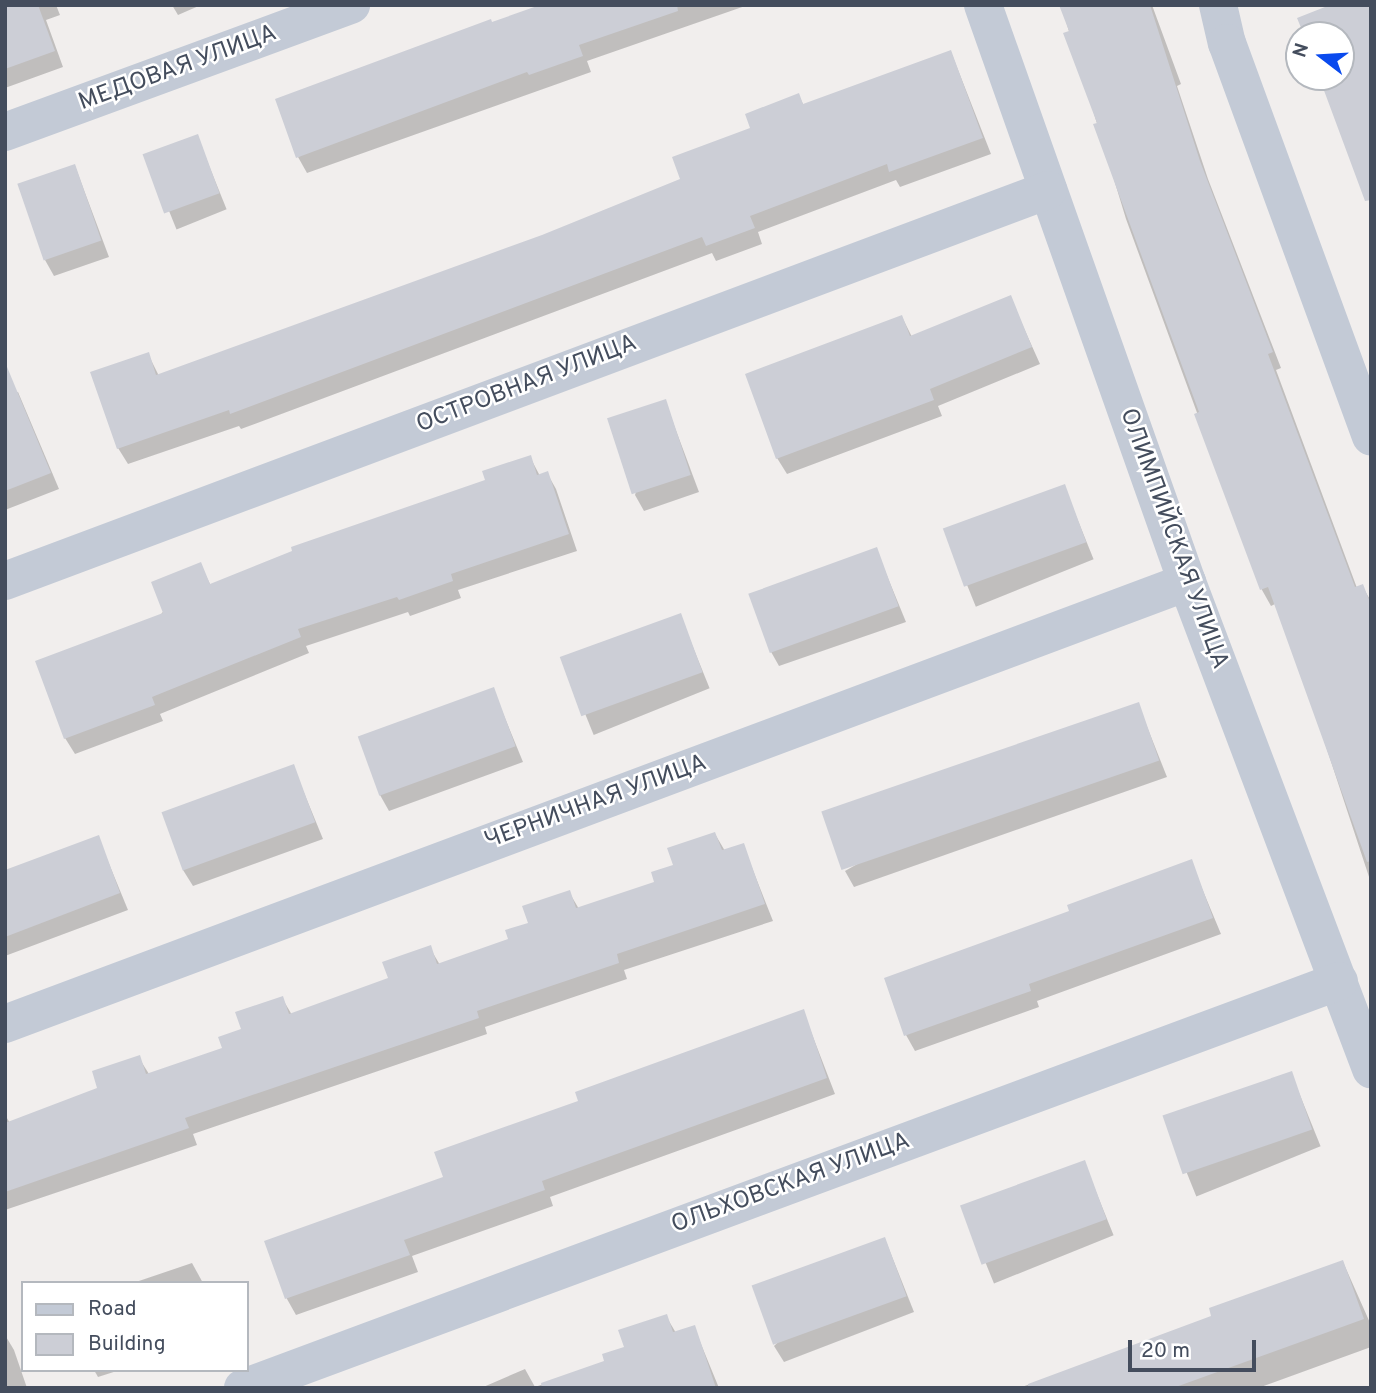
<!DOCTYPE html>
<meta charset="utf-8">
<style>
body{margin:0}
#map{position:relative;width:1376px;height:1393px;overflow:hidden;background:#f1eeed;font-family:Overpass,sans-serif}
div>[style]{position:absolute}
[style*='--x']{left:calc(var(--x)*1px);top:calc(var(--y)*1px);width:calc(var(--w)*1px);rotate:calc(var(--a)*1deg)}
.shadow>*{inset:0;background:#0003;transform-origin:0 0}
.building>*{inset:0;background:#ccced6;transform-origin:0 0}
.street>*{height:38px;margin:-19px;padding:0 19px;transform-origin:19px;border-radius:19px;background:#c3cad6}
span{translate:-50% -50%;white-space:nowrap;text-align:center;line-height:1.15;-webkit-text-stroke:5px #fff;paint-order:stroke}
.street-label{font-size:24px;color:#444d5d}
.frame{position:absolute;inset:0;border:7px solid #444d5d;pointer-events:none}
.legend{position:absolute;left:21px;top:1281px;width:228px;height:91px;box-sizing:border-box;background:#fff;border:2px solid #b4b8be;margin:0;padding:9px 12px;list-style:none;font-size:21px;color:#444d5d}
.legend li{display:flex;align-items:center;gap:14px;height:35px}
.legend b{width:35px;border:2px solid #b4b8be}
.north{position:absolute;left:1285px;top:21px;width:70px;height:70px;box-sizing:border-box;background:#fff;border:2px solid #b4b8be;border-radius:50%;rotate:287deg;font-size:19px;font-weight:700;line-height:28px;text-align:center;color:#444d5d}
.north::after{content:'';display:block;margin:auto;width:24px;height:32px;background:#0a4aee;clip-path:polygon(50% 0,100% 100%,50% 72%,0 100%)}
.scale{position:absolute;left:1128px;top:1340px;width:128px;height:32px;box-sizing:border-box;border:4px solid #444d5d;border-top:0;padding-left:9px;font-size:21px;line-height:24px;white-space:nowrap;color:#444d5d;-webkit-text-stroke:5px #fff;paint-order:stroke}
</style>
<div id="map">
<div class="shadow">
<i style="clip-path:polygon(5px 5px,56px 5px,60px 15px,46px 20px,63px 67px,5px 88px)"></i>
<i style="clip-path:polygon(172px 5px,201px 5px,178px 15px)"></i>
<i style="clip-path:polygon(545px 5px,748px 5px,587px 61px,591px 72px,307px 173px,298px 157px,492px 24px)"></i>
<i style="clip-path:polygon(1061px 5px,1152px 5px,1181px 84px,1177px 86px,1208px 179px,1281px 368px,1276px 370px,1357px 588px,1362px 586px,1371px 601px,1371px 883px,1313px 707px,1275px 604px,1271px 606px,1262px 590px,1126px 219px)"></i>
<i style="clip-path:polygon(951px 52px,991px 154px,900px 187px,896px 180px,758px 232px,762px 244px,716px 261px,712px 253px,241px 429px,239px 426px,128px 464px,118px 448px,148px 354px,159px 376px,543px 237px,683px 180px,799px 96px,804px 106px)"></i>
<i style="left:197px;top:136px;width:79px;height:54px;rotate:68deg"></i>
<i style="clip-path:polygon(75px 166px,109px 257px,54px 276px,45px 260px)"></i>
<i style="clip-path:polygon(1010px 297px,1040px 364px,938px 406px,942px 416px,787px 474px,777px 458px,902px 317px,912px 337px)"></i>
<i style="clip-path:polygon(18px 392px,59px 489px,5px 510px,5px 397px)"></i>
<i style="clip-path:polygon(665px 401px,699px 492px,644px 511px,635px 495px)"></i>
<i style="clip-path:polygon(530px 457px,540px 476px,547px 473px,556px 489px,577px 551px,458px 590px,461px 598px,410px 616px,408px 612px,306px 646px,309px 653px,160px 714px,163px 721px,75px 754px,65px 738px,200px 564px,211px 586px,488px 481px)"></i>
<i style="left:1064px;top:486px;width:79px;height:127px;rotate:68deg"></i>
<i style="clip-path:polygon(876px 549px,906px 622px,779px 666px,770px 650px)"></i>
<i style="left:680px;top:615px;width:79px;height:125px;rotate:68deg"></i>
<i style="clip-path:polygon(493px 689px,523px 762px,389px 811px,380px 795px)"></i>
<i style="clip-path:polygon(1138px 704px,1167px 777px,854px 887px,845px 871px)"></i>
<i style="clip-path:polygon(293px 766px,323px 839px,193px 886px,183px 870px)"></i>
<i style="clip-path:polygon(715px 834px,725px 851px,743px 845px,773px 921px,624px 970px,627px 979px,485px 1027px,487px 1034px,193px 1134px,197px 1145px,5px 1210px,5px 1115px,10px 1123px,100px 1089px,139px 1058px,149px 1074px,224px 1049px,282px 998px,292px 1015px,390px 979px,430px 948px,440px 965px,510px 940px,569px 892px,579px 909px,656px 884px)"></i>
<i style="clip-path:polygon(98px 837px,128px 910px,5px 956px,5px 872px)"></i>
<i style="clip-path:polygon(1191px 862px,1221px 934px,1037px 1001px,1039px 1007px,915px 1051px,906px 1035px,1071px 912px)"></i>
<i style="clip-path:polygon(803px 1011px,835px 1094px,550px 1197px,553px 1206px,412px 1256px,418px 1272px,296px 1315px,287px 1299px,266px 1242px,445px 1178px,581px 1102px)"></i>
<i style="left:1291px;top:1073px;width:79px;height:134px;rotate:68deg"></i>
<i style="left:1084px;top:1162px;width:79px;height:129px;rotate:68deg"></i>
<i style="clip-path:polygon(885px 1239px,914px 1312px,784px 1362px,774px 1346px)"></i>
<i style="clip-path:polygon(1343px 1262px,1371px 1325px,1371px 1347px,1258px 1388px,1019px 1388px,1214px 1317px)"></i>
<i style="clip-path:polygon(192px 1263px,203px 1283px,133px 1283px)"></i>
<i style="clip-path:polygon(666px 1316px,676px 1333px,694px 1327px,719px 1388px,481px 1388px,525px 1369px,535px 1387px,606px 1362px)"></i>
<i style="clip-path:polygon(5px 1335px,14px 1350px,27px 1388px,5px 1388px)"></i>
<i style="clip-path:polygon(94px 1370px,120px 1370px,98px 1377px)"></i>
</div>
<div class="building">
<i style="clip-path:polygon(5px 5px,38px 5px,55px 51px,5px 69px)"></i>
<i style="clip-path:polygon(540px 5px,677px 5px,678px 11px,579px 45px,583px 56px,529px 75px,527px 72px,296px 158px,275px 99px,491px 19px,492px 22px)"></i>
<i style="clip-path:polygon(1059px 5px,1150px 5px,1200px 161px,1273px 352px,1268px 354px,1355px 587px,1363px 584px,1371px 605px,1371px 861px,1367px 862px,1268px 587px,1260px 590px,1194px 414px,1199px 412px,1093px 124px,1097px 123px,1063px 33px,1069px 31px)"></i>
<i style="clip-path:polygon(1330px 5px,1371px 5px,1371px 200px,1365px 201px,1319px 77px,1341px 77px,1341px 35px,1304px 35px,1297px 18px)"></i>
<i style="clip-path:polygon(951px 50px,983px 138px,889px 172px,887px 164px,750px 216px,755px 228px,706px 246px,702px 237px,230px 414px,229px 410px,117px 449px,90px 372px,149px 352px,156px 375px,542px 235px,680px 179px,672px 157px,750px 128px,745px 114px,799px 93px,803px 104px)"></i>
<i style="left:198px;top:134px;width:63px;height:59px;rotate:70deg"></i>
<i style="left:75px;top:164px;width:81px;height:61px;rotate:71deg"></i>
<i style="clip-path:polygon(1011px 295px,1032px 347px,930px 389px,934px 400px,776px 459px,745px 374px,902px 315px,910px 336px)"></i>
<i style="clip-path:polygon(5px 362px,51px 473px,5px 491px)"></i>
<i style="left:666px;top:399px;width:80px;height:62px;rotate:72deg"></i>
<i style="clip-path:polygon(531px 455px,537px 475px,548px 471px,569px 534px,451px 574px,453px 581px,399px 600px,397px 597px,298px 629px,301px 637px,152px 697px,155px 705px,64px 739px,35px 661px,163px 613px,151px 582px,201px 562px,210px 584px,292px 551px,291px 547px,485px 480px,482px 471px)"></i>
<i style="left:1065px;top:484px;width:62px;height:130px;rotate:70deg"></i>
<i style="left:877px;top:547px;width:63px;height:137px;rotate:70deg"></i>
<i style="left:681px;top:613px;width:63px;height:129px;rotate:70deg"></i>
<i style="left:494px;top:687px;width:63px;height:145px;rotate:70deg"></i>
<i style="left:1139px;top:702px;width:62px;height:336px;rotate:71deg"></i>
<i style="left:294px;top:764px;width:62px;height:141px;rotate:70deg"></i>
<i style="clip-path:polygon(715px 832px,722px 850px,744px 843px,765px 904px,617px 954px,619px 963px,477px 1011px,479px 1018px,185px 1118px,189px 1128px,5px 1192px,5px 1123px,97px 1088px,92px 1071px,140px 1055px,146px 1074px,222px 1048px,218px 1037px,241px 1029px,235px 1012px,283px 996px,289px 1014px,388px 978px,382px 962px,431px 945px,437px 964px,508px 939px,505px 930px,528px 923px,522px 906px,570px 890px,576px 908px,654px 882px,651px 872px,673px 865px,667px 848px)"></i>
<i style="clip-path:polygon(99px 835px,120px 893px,5px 937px,5px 870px)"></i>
<i style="clip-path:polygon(1192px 859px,1213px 918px,1029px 984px,1031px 991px,904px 1036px,884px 978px,1069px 911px,1067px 905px)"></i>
<i style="clip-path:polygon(804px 1009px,827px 1078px,542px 1181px,545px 1190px,404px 1240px,410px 1255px,285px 1299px,264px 1241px,443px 1177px,434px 1152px,578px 1101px,575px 1092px)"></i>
<i style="left:1292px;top:1071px;width:62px;height:137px;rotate:71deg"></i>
<i style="left:1085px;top:1160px;width:63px;height:133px;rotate:70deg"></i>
<i style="left:885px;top:1237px;width:63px;height:142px;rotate:70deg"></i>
<i style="clip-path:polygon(1343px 1260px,1364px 1319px,1173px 1388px,1028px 1388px,1028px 1384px,1211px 1316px,1209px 1308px)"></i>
<i style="clip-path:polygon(667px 1314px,673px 1332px,695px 1325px,716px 1388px,542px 1388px,541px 1383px,604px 1361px,602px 1354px,624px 1347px,618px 1330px)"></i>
</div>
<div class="street">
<i style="--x:983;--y:5;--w:612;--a:70.53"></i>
<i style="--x:1187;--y:582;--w:521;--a:69.3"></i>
<i style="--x:1218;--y:5;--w:39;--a:77"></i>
<i style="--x:1227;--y:43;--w:419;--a:69.9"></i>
<i style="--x:5;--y:132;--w:369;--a:-20.2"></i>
<i style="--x:5;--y:581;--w:1114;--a:-20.55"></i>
<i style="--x:5;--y:1024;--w:1262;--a:-20.5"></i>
<i style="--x:243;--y:1388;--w:1169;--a:-20.37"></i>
</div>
<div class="street-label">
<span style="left:178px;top:69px;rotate:-20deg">МЕДОВАЯ УЛИЦА</span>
<span style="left:527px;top:385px;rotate:-21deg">ОСТРОВНАЯ УЛИЦА</span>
<span style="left:1173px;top:539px;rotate:70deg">ОЛИМПИЙСКАЯ УЛИЦА</span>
<span style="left:596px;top:803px;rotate:-20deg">ЧЕРНИЧНАЯ УЛИЦА</span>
<span style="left:791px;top:1184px;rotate:-20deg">ОЛЬХОВСКАЯ УЛИЦА</span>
</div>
<div class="frame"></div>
<ul class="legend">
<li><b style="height:9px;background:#c3cad6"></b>Road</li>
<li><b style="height:19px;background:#ccced6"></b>Building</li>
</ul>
<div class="north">N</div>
<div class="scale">20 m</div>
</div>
